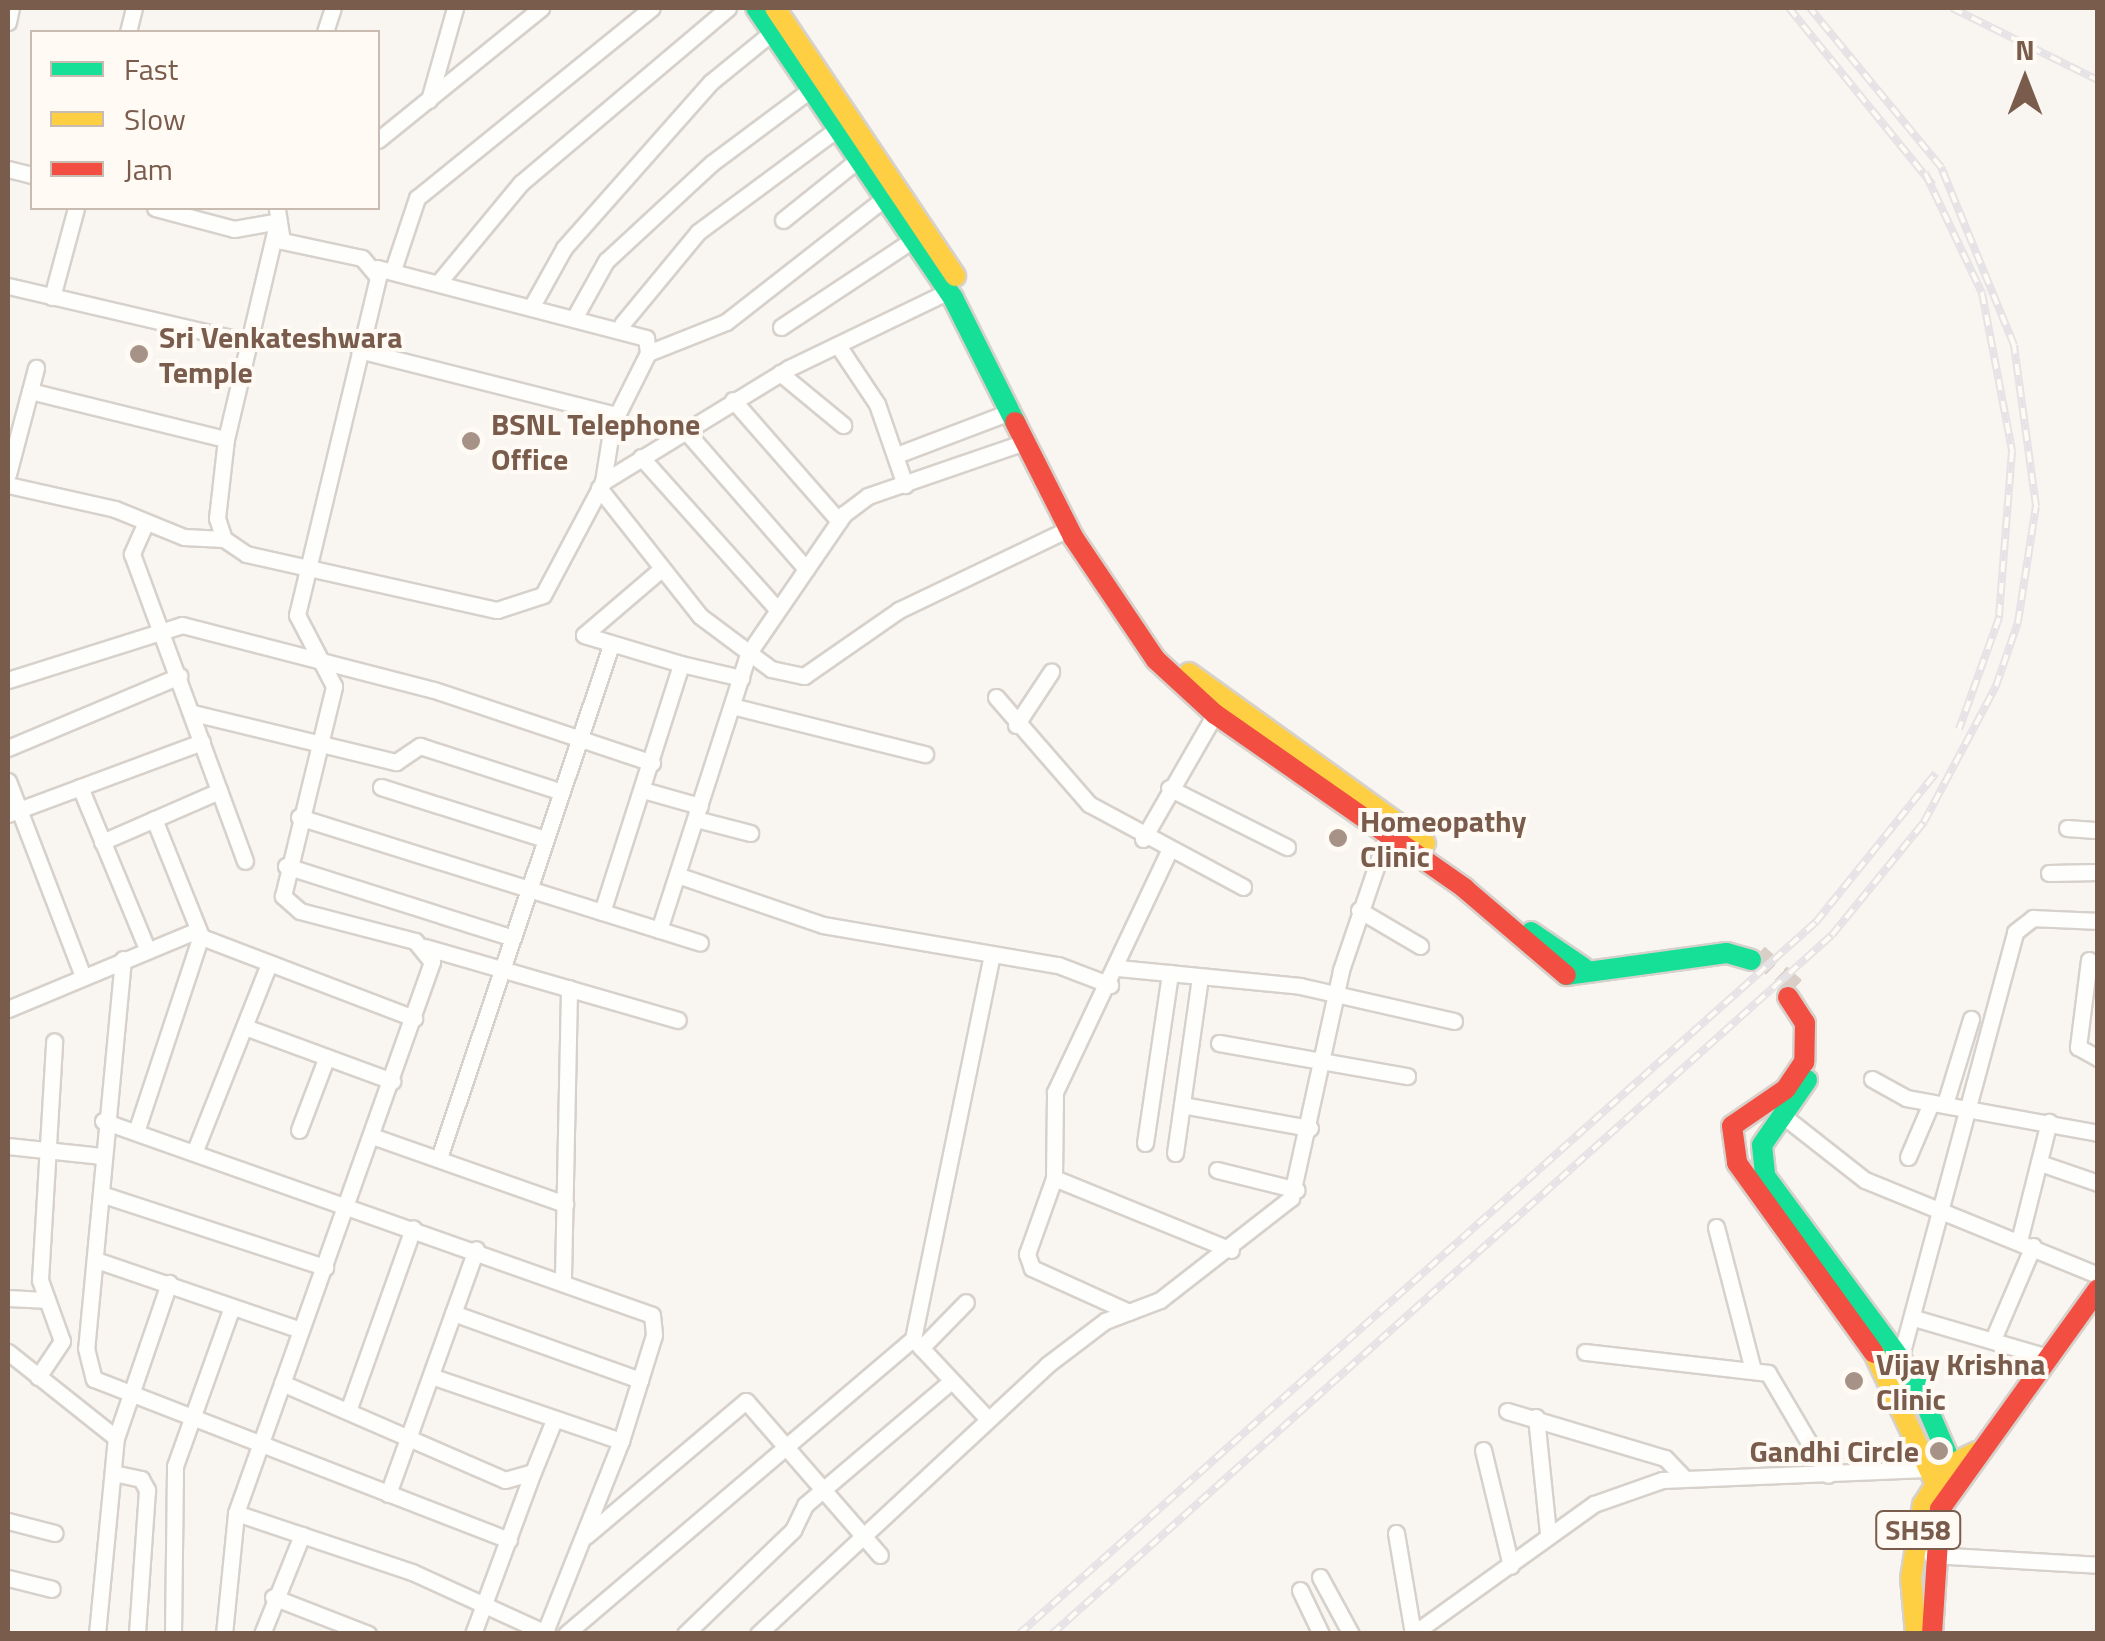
<!DOCTYPE html>
<style>
body{margin:0}
#map{position:relative;width:2105px;height:1641px;overflow:hidden;background:#f9f5f0;font-family:"Titillium Web",sans-serif}
div>[style]{position:absolute}
[style*='--x']{left:calc(var(--x)*1px);top:calc(var(--y)*1px);width:calc(var(--w)*1px);rotate:calc(var(--a)*1deg)}
.secondary-tunnel>*{height:20px;margin-top:-10px;transform-origin:0;background:repeating-linear-gradient(90deg,#d9cfc7 0 20px,transparent 0 30px)}
.roads{filter:drop-shadow(2px 0 #d7d1cb) drop-shadow(-2px 0 #d7d1cb) drop-shadow(0 2px #d7d1cb) drop-shadow(0 -2px #d7d1cb)}
.street>*{height:15px;margin:-7.5px;padding:0 7.5px;transform-origin:7.5px;border-radius:7.5px;background:#fefefd}
.fast>*{height:20px;margin:-10px;padding:0 10px;transform-origin:10px;border-radius:10px;background:#16e098}
.slow>*{height:20px;margin:-10px;padding:0 10px;transform-origin:10px;border-radius:10px;background:#ffcf43}
.jam>*{height:20px;margin:-10px;padding:0 10px;transform-origin:10px;border-radius:10px;background:#f24e42}
.rail>*{height:8px;margin-top:-4px;transform-origin:0;background:repeating-linear-gradient(90deg,#fffaf3 0 11px,#e6e3e7 0 22px);box-sizing:border-box;border-block:2px solid #e6e3e7}
.dots>*{width:28px;height:28px;translate:-50% -50%;box-sizing:border-box;border:5px solid #fffaf3;border-radius:50%}
span{translate:-50% -50%;white-space:nowrap;text-align:center;line-height:1.15;-webkit-text-stroke:8px #fffaf3;paint-order:stroke}
.shield-label span{padding:2px 8px;background:#fffaf3;border:2px solid;border-radius:8px;-webkit-text-stroke-width:0}
.shield-label{font-size:28px;color:#7a5c4d;font-weight:700}
.poi-label{font-size:30px;color:#7a5c4d;font-weight:700}
.left{translate:0 -50%;text-align:left}
.right{translate:-100% -50%;text-align:right}
.frame{position:absolute;inset:0;border:10px solid #7a5c4d;pointer-events:none}
.legend{position:absolute;left:30px;top:30px;width:350px;height:180px;box-sizing:border-box;background:#fffaf3;border:2px solid #cabbb1;margin:0;padding:12px 18px;list-style:none;font-size:30px;color:#7a5c4d}
.legend li{display:flex;align-items:center;gap:20px;height:50px}
.legend b{width:50px;border:2px solid #cabbb1}
.north{position:absolute;left:1975px;top:30px;width:100px;height:100px;-webkit-text-stroke:8px #fffaf3;paint-order:stroke;rotate:0deg;font-size:28px;font-weight:700;line-height:40px;text-align:center;color:#7a5c4d}
.north::after{content:'';display:block;margin:auto;width:35px;height:45px;background:#7a5c4d;clip-path:polygon(50% 0,100% 100%,50% 72%,0 100%)}
</style>
<div id="map">
<div class="secondary-tunnel">
<i style="--x:1758;--y:954;--w:52;--a:41.9"></i>
</div>
<div class="roads">
<div class="street">
<i style="--x:8;--y:22;--w:14;--a:-78"></i>
<i style="--x:128;--y:32;--w:25;--a:-76"></i>
<i style="--x:325;--y:32;--w:25;--a:-72"></i>
<i style="--x:429;--y:100;--w:96;--a:-74.2"></i>
<i style="--x:378;--y:140;--w:210;--a:-39"></i>
<i style="--x:8;--y:169;--w:25;--a:14"></i>
<i style="--x:155;--y:208;--w:82;--a:14.9"></i>
<i style="--x:234;--y:229;--w:41;--a:-9.9"></i>
<i style="--x:783;--y:220;--w:97;--a:-38.8"></i>
<i style="--x:275;--y:232;--w:213;--a:103.3"></i>
<i style="--x:226;--y:439;--w:80;--a:96.5"></i>
<i style="--x:217;--y:518;--w:22;--a:72"></i>
<i style="--x:224;--y:539;--w:27;--a:34"></i>
<i style="--x:246;--y:554;--w:257;--a:12.6"></i>
<i style="--x:497;--y:610;--w:48;--a:-18.1"></i>
<i style="--x:543;--y:595;--w:128;--a:-62"></i>
<i style="--x:603;--y:482;--w:218;--a:-31.5"></i>
<i style="--x:789;--y:368;--w:178;--a:-25.7"></i>
<i style="--x:377;--y:268;--w:278;--a:14.6"></i>
<i style="--x:646;--y:338;--w:15;--a:82"></i>
<i style="--x:648;--y:353;--w:80;--a:116.6"></i>
<i style="--x:612;--y:425;--w:58;--a:99"></i>
<i style="--x:393;--y:270;--w:76;--a:-71.6"></i>
<i style="--x:417;--y:198;--w:302;--a:-39"></i>
<i style="--x:439;--y:282;--w:129;--a:-50.4"></i>
<i style="--x:521;--y:183;--w:271;--a:-40.2"></i>
<i style="--x:8;--y:286;--w:246;--a:13.1"></i>
<i style="--x:52;--y:297;--w:92;--a:-74.9"></i>
<i style="--x:533;--y:304;--w:64;--a:-61"></i>
<i style="--x:564;--y:248;--w:222;--a:-48.5"></i>
<i style="--x:711;--y:82;--w:77;--a:-39.2"></i>
<i style="--x:577;--y:313;--w:60;--a:-60.9"></i>
<i style="--x:606;--y:261;--w:144;--a:-42.8"></i>
<i style="--x:712;--y:163;--w:122;--a:-36.7"></i>
<i style="--x:622;--y:324;--w:119;--a:-50.4"></i>
<i style="--x:698;--y:232;--w:173;--a:-36.5"></i>
<i style="--x:781;--y:327;--w:159;--a:-33.5"></i>
<i style="--x:839;--y:347;--w:69;--a:56.3"></i>
<i style="--x:877;--y:404;--w:86;--a:70.9"></i>
<i style="--x:359;--y:350;--w:264;--a:14.2"></i>
<i style="--x:648;--y:353;--w:84;--a:-21.7"></i>
<i style="--x:726;--y:322;--w:203;--a:-38"></i>
<i style="--x:780;--y:373;--w:82;--a:39.5"></i>
<i style="--x:30;--y:391;--w:202;--a:13.8"></i>
<i style="--x:733;--y:400;--w:161;--a:48.8"></i>
<i style="--x:684;--y:429;--w:186;--a:48.9"></i>
<i style="--x:899;--y:454;--w:121;--a:-20.8"></i>
<i style="--x:641;--y:457;--w:204;--a:48.2"></i>
<i style="--x:8;--y:474;--w:110;--a:-75.2"></i>
<i style="--x:8;--y:485;--w:110;--a:12.6"></i>
<i style="--x:115;--y:509;--w:74;--a:22.1"></i>
<i style="--x:184;--y:537;--w:40;--a:2.9"></i>
<i style="--x:599;--y:488;--w:163;--a:51.7"></i>
<i style="--x:700;--y:616;--w:89;--a:36.7"></i>
<i style="--x:771;--y:669;--w:34;--a:12"></i>
<i style="--x:804;--y:676;--w:116;--a:-34.8"></i>
<i style="--x:899;--y:610;--w:187;--a:-25.6"></i>
<i style="--x:146;--y:522;--w:35;--a:114"></i>
<i style="--x:132;--y:554;--w:327;--a:69.8"></i>
<i style="--x:660;--y:570;--w:100;--a:139.5"></i>
<i style="--x:584;--y:635;--w:101;--a:16.6"></i>
<i style="--x:8;--y:680;--w:182;--a:-17.5"></i>
<i style="--x:182;--y:625;--w:260;--a:14.5"></i>
<i style="--x:434;--y:690;--w:230;--a:18.5"></i>
<i style="--x:996;--y:697;--w:142;--a:49"></i>
<i style="--x:1089;--y:804;--w:175;--a:28.3"></i>
<i style="--x:732;--y:706;--w:199;--a:14"></i>
<i style="--x:193;--y:713;--w:209;--a:13.6"></i>
<i style="--x:396;--y:762;--w:29;--a:-34"></i>
<i style="--x:420;--y:746;--w:149;--a:17.9"></i>
<i style="--x:1016;--y:725;--w:64;--a:-56.6"></i>
<i style="--x:8;--y:748;--w:186;--a:-22.8"></i>
<i style="--x:8;--y:781;--w:209;--a:69"></i>
<i style="--x:80;--y:787;--w:175;--a:67.5"></i>
<i style="--x:381;--y:787;--w:172;--a:17.6"></i>
<i style="--x:1169;--y:788;--w:132;--a:26.6"></i>
<i style="--x:643;--y:790;--w:59;--a:15.7"></i>
<i style="--x:8;--y:814;--w:207;--a:-20.4"></i>
<i style="--x:299;--y:817;--w:420;--a:17.4"></i>
<i style="--x:696;--y:819;--w:56;--a:14.5"></i>
<i style="--x:2067;--y:828;--w:31;--a:4"></i>
<i style="--x:1143;--y:839;--w:144;--a:-60.1"></i>
<i style="--x:102;--y:842;--w:128;--a:-23.6"></i>
<i style="--x:286;--y:866;--w:238;--a:17.6"></i>
<i style="--x:2049;--y:873;--w:49;--a:-1.2"></i>
<i style="--x:677;--y:875;--w:154;--a:18.9"></i>
<i style="--x:823;--y:925;--w:238;--a:9.7"></i>
<i style="--x:1058;--y:965;--w:56;--a:21"></i>
<i style="--x:1359;--y:910;--w:71;--a:30.5"></i>
<i style="--x:602;--y:912;--w:260;--a:-72.3"></i>
<i style="--x:681;--y:664;--w:62;--a:13.1"></i>
<i style="--x:659;--y:930;--w:290;--a:-72.1"></i>
<i style="--x:748;--y:654;--w:170;--a:-55.6"></i>
<i style="--x:844;--y:514;--w:30;--a:-37"></i>
<i style="--x:868;--y:496;--w:166;--a:-19"></i>
<i style="--x:425;--y:947;--w:263;--a:16.1"></i>
<i style="--x:123;--y:959;--w:391;--a:95.4"></i>
<i style="--x:86;--y:1348;--w:32;--a:76"></i>
<i style="--x:94;--y:1379;--w:445;--a:21.2"></i>
<i style="--x:2089;--y:960;--w:88;--a:97.2"></i>
<i style="--x:2078;--y:1047;--w:23;--a:29"></i>
<i style="--x:1118;--y:968;--w:183;--a:5.6"></i>
<i style="--x:1300;--y:986;--w:158;--a:12.8"></i>
<i style="--x:8;--y:1009;--w:198;--a:-22.6"></i>
<i style="--x:191;--y:933;--w:239;--a:20.9"></i>
<i style="--x:245;--y:1027;--w:157;--a:20.2"></i>
<i style="--x:1219;--y:1043;--w:191;--a:10"></i>
<i style="--x:1872;--y:1079;--w:39;--a:29"></i>
<i style="--x:1906;--y:1098;--w:195;--a:10.3"></i>
<i style="--x:1945;--y:1104;--w:89;--a:-73"></i>
<i style="--x:1182;--y:1105;--w:130;--a:10.2"></i>
<i style="--x:1782;--y:1115;--w:105;--a:38.1"></i>
<i style="--x:1865;--y:1180;--w:252;--a:22.2"></i>
<i style="--x:103;--y:1121;--w:582;--a:19.46"></i>
<i style="--x:652;--y:1315;--w:20;--a:84"></i>
<i style="--x:654;--y:1335;--w:111;--a:107.3"></i>
<i style="--x:621;--y:1441;--w:200;--a:111.7"></i>
<i style="--x:137;--y:1129;--w:203;--a:-71.7"></i>
<i style="--x:201;--y:936;--w:126;--a:-111.9"></i>
<i style="--x:299;--y:1130;--w:76;--a:-69.2"></i>
<i style="--x:372;--y:1136;--w:205;--a:19.4"></i>
<i style="--x:1145;--y:1143;--w:172;--a:-81.6"></i>
<i style="--x:8;--y:1146;--w:94;--a:6.1"></i>
<i style="--x:196;--y:1148;--w:198;--a:-68.4"></i>
<i style="--x:1175;--y:1153;--w:177;--a:-81.9"></i>
<i style="--x:1908;--y:1157;--w:59;--a:-66.9"></i>
<i style="--x:439;--y:1158;--w:538;--a:-71.46"></i>
<i style="--x:2040;--y:1163;--w:61;--a:19"></i>
<i style="--x:1217;--y:1170;--w:82;--a:14"></i>
<i style="--x:1054;--y:1178;--w:191;--a:22.1"></i>
<i style="--x:101;--y:1194;--w:236;--a:18.1"></i>
<i style="--x:1716;--y:1227;--w:148;--a:75.5"></i>
<i style="--x:2019;--y:1241;--w:123;--a:-75.9"></i>
<i style="--x:96;--y:1260;--w:216;--a:18.9"></i>
<i style="--x:563;--y:1277;--w:289;--a:-88.8"></i>
<i style="--x:8;--y:1298;--w:36;--a:3"></i>
<i style="--x:1129;--y:1312;--w:107;--a:-155.6"></i>
<i style="--x:1032;--y:1268;--w:15;--a:-110"></i>
<i style="--x:1027;--y:1254;--w:81;--a:-70.4"></i>
<i style="--x:1054;--y:1178;--w:86;--a:-89.3"></i>
<i style="--x:1055;--y:1092;--w:267;--a:-64.7"></i>
<i style="--x:453;--y:1313;--w:199;--a:19.7"></i>
<i style="--x:1914;--y:1318;--w:139;--a:16.3"></i>
<i style="--x:1994;--y:1337;--w:99;--a:-66.8"></i>
<i style="--x:913;--y:1339;--w:108;--a:46.9"></i>
<i style="--x:921;--y:1348;--w:64;--a:-45.6"></i>
<i style="--x:8;--y:1352;--w:138;--a:38.5"></i>
<i style="--x:1585;--y:1352;--w:184;--a:6.5"></i>
<i style="--x:1768;--y:1373;--w:118;--a:59.5"></i>
<i style="--x:1899;--y:1363;--w:446;--a:-74.9"></i>
<i style="--x:2015;--y:932;--w:23;--a:-38"></i>
<i style="--x:2033;--y:918;--w:65;--a:2.6"></i>
<i style="--x:431;--y:1376;--w:201;--a:18.9"></i>
<i style="--x:38;--y:1377;--w:43;--a:-56.3"></i>
<i style="--x:62;--y:1341;--w:65;--a:-109.8"></i>
<i style="--x:40;--y:1280;--w:239;--a:-86.6"></i>
<i style="--x:282;--y:1383;--w:243;--a:23.5"></i>
<i style="--x:505;--y:1480;--w:29;--a:-16"></i>
<i style="--x:533;--y:1472;--w:56;--a:-68"></i>
<i style="--x:348;--y:1411;--w:194;--a:-70.4"></i>
<i style="--x:1507;--y:1411;--w:165;--a:16.6"></i>
<i style="--x:1665;--y:1458;--w:28;--a:46"></i>
<i style="--x:1536;--y:1417;--w:118;--a:84.1"></i>
<i style="--x:1483;--y:1450;--w:119;--a:76.4"></i>
<i style="--x:113;--y:1473;--w:29;--a:12"></i>
<i style="--x:141;--y:1479;--w:13;--a:61"></i>
<i style="--x:147;--y:1490;--w:144;--a:94"></i>
<i style="--x:388;--y:1494;--w:260;--a:-70.2"></i>
<i style="--x:236;--y:1513;--w:186;--a:18.5"></i>
<i style="--x:412;--y:1572;--w:149;--a:24.5"></i>
<i style="--x:8;--y:1521;--w:48;--a:14.6"></i>
<i style="--x:1396;--y:1533;--w:102;--a:80.4"></i>
<i style="--x:586;--y:1536;--w:209;--a:-40.2"></i>
<i style="--x:746;--y:1401;--w:204;--a:49"></i>
<i style="--x:1931;--y:1555;--w:167;--a:3.4"></i>
<i style="--x:1320;--y:1577;--w:65;--a:61.5"></i>
<i style="--x:8;--y:1578;--w:45;--a:14"></i>
<i style="--x:1300;--y:1590;--w:49;--a:64.5"></i>
<i style="--x:273;--y:1597;--w:102;--a:21.3"></i>
<i style="--x:97;--y:1634;--w:197;--a:-84.5"></i>
<i style="--x:116;--y:1438;--w:164;--a:-71.1"></i>
<i style="--x:173;--y:1634;--w:168;--a:-89.3"></i>
<i style="--x:175;--y:1466;--w:169;--a:-70.3"></i>
<i style="--x:224;--y:1634;--w:122;--a:-84.3"></i>
<i style="--x:236;--y:1513;--w:585;--a:-70.42"></i>
<i style="--x:432;--y:962;--w:27;--a:-129"></i>
<i style="--x:415;--y:941;--w:119;--a:-165.4"></i>
<i style="--x:300;--y:911;--w:23;--a:-139"></i>
<i style="--x:283;--y:896;--w:216;--a:-76.3"></i>
<i style="--x:334;--y:686;--w:80;--a:-117.5"></i>
<i style="--x:297;--y:615;--w:348;--a:-76.5"></i>
<i style="--x:378;--y:277;--w:25;--a:-130"></i>
<i style="--x:362;--y:258;--w:82;--a:-168"></i>
<i style="--x:282;--y:241;--w:33;--a:-99"></i>
<i style="--x:262;--y:1634;--w:107;--a:-68"></i>
<i style="--x:473;--y:1634;--w:173;--a:-69.7"></i>
<i style="--x:566;--y:1634;--w:455;--a:-40.4"></i>
<i style="--x:913;--y:1339;--w:393;--a:-78.4"></i>
<i style="--x:685;--y:1634;--w:150;--a:-43.9"></i>
<i style="--x:793;--y:1530;--w:28;--a:-64"></i>
<i style="--x:805;--y:1505;--w:190;--a:-40.3"></i>
<i style="--x:758;--y:1634;--w:395;--a:-42.9"></i>
<i style="--x:1047;--y:1365;--w:73;--a:-37.2"></i>
<i style="--x:1105;--y:1321;--w:59;--a:-20.9"></i>
<i style="--x:1160;--y:1300;--w:166;--a:-37.9"></i>
<i style="--x:1291;--y:1198;--w:233;--a:-77.6"></i>
<i style="--x:1341;--y:970;--w:146;--a:-71.2"></i>
<i style="--x:1413;--y:1634;--w:223;--a:-35.7"></i>
<i style="--x:1594;--y:1504;--w:72;--a:-19.4"></i>
<i style="--x:1662;--y:1480;--w:265;--a:-2.4"></i>
</div>
<div class="fast">
<i style="--x:756;--y:8;--w:351;--a:55.8"></i>
<i style="--x:953;--y:298;--w:139;--a:63.4"></i>
<i style="--x:1531;--y:932;--w:64;--a:34.2"></i>
<i style="--x:1566;--y:975;--w:162;--a:-7.8"></i>
<i style="--x:1727;--y:953;--w:25;--a:16"></i>
<i style="--x:1807;--y:1080;--w:79;--a:124.7"></i>
<i style="--x:1762;--y:1145;--w:31;--a:84"></i>
<i style="--x:1765;--y:1176;--w:250;--a:53.5"></i>
<i style="--x:1914;--y:1377;--w:109;--a:66.7"></i>
</div>
<div class="slow">
<i style="--x:775;--y:8;--w:323;--a:56.1"></i>
<i style="--x:1189;--y:673;--w:291;--a:35.8"></i>
<i style="--x:1874;--y:1353;--w:161;--a:64.7"></i>
<i style="--x:1916;--y:1634;--w:56;--a:-95.1"></i>
<i style="--x:1911;--y:1578;--w:74;--a:-80.7"></i>
<i style="--x:1923;--y:1505;--w:46;--a:-57.3"></i>
<i style="--x:1948;--y:1466;--w:32;--a:-26"></i>
</div>
<div class="jam">
<i style="--x:1015;--y:422;--w:129;--a:63.2"></i>
<i style="--x:1073;--y:537;--w:148;--a:56"></i>
<i style="--x:1156;--y:660;--w:80;--a:42.5"></i>
<i style="--x:1215;--y:714;--w:304;--a:34.9"></i>
<i style="--x:1464;--y:888;--w:134;--a:40.5"></i>
<i style="--x:1788;--y:997;--w:31;--a:57"></i>
<i style="--x:1805;--y:1023;--w:39;--a:91"></i>
<i style="--x:1804;--y:1062;--w:32;--a:124"></i>
<i style="--x:1786;--y:1089;--w:65;--a:145.6"></i>
<i style="--x:1732;--y:1126;--w:37;--a:82"></i>
<i style="--x:1737;--y:1163;--w:234;--a:54.2"></i>
<i style="--x:1932;--y:1634;--w:125;--a:-86.3"></i>
<i style="--x:1940;--y:1509;--w:271;--a:-54.3"></i>
</div>
</div>
<div class="rail">
<i style="--x:1789;--y:8;--w:228;--a:50.9"></i>
<i style="--x:1952;--y:8;--w:163;--a:26.3"></i>
<i style="--x:1925;--y:173;--w:133;--a:64.6"></i>
<i style="--x:1982;--y:293;--w:161;--a:79.2"></i>
<i style="--x:2012;--y:451;--w:168;--a:94.5"></i>
<i style="--x:1999;--y:618;--w:118;--a:109.8"></i>
<i style="--x:1019;--y:1634;--w:1069;--a:-41.78"></i>
<i style="--x:1816;--y:922;--w:191;--a:-51.2"></i>
<i style="--x:1052;--y:1634;--w:1047;--a:-41.87"></i>
<i style="--x:1832;--y:935;--w:146;--a:-50.8"></i>
<i style="--x:1924;--y:822;--w:154;--a:-62.1"></i>
<i style="--x:1996;--y:686;--w:68;--a:-71"></i>
<i style="--x:2018;--y:622;--w:117;--a:-81.2"></i>
<i style="--x:2036;--y:506;--w:162;--a:-97.8"></i>
<i style="--x:2014;--y:345;--w:192;--a:-112.3"></i>
<i style="--x:1941;--y:167;--w:206;--a:-129.5"></i>
</div>
<div class="dots">
<i style="left:139px;top:354px;background:#a69286"></i>
<i style="left:471px;top:441px;background:#a69286"></i>
<i style="left:1338px;top:838px;background:#a69286"></i>
<i style="left:1854px;top:1381px;background:#a69286"></i>
<i style="left:1939px;top:1451px;background:#a69286"></i>
</div>
<div class="shield-label">
<span style="left:1918px;top:1530px">SH58</span>
</div>
<div class="poi-label">
<span class="left" style="left:159px;top:354px">Sri Venkateshwara<br>Temple</span>
<span class="left" style="left:491px;top:441px">BSNL Telephone<br>Office</span>
<span class="left" style="left:1360px;top:838px">Homeopathy<br>Clinic</span>
<span class="left" style="left:1876px;top:1381px">Vijay Krishna<br>Clinic</span>
<span class="right" style="left:1919px;top:1451px">Gandhi Circle</span>
</div>
<div class="frame"></div>
<ul class="legend">
<li><b style="height:12px;background:#16e098"></b>Fast</li>
<li><b style="height:12px;background:#ffcf43"></b>Slow</li>
<li><b style="height:12px;background:#f24e42"></b>Jam</li>
</ul>
<div class="north">N</div>
</div>
